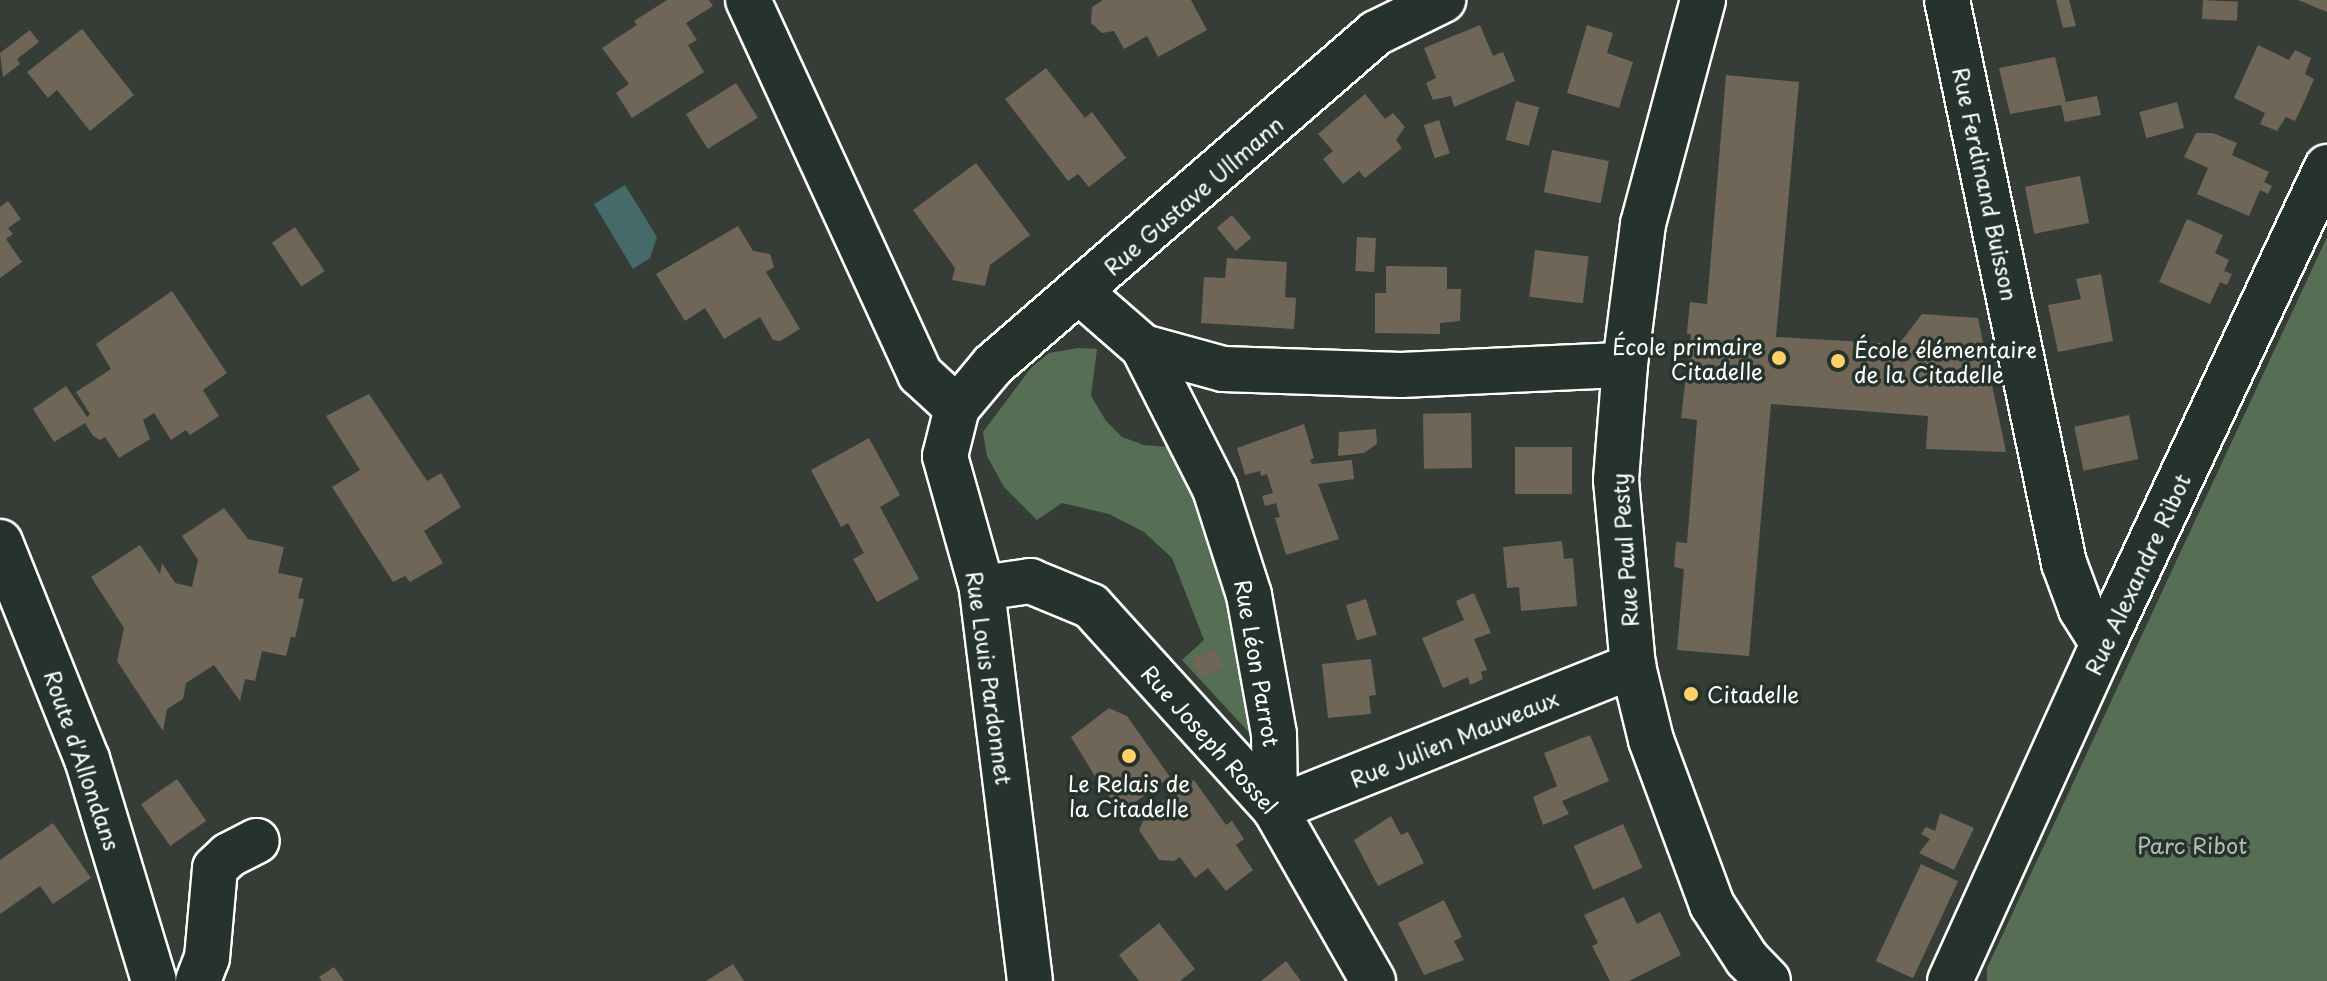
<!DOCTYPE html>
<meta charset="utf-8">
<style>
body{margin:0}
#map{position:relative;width:2327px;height:981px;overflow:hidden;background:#353d36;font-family:"Playpen Sans",sans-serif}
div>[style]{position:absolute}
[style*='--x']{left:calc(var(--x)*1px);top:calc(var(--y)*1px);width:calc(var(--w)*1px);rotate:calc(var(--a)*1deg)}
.green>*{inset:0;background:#556e54}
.water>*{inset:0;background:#466a6a}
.building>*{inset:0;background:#706658;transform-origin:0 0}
.roads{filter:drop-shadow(2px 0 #fff) drop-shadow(-2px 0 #fff) drop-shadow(0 2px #fff) drop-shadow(0 -2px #fff)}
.minor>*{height:44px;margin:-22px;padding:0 22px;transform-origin:22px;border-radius:22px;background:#26332d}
.major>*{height:44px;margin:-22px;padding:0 22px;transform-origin:22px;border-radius:22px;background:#26332d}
.dots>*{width:22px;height:22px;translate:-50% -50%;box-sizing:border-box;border:4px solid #26332d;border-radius:50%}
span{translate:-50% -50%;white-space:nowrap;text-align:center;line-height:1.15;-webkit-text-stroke:7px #26332d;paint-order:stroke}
.street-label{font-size:22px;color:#fff}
.poi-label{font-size:22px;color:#fff}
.right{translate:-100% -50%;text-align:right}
.left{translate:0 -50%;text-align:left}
.park-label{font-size:22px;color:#b2beb2}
</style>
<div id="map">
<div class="green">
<i style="clip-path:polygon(2327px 237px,2327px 981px,1987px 981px,1987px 968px)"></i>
<i style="clip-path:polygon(1078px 348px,1097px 349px,1091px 396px,1106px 421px,1122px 437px,1144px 445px,1181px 448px,1228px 559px,1255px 739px,1182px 660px,1204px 640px,1172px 558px,1144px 532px,1109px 514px,1062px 503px,1037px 520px,1004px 487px,987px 456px,983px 432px,1031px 368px,1049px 353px)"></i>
</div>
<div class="water">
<i style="clip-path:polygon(625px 185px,657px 237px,650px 258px,633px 269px,594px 204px)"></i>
</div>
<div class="building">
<i style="clip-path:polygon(667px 0,709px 0,713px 6px,686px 23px,697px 40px,688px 45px,704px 72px,632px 118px,616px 93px,629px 84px,602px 48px,637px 25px,634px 21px)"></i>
<i style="clip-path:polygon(1103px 0,1191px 0,1207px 30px,1158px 57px,1147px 36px,1124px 49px,1114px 31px,1102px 33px,1091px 23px,1092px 7px)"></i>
<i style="clip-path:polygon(2056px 0,2069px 0,2076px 26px,2063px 28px)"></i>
<i style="left:2203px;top:0;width:35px;height:19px;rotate:3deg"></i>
<i style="clip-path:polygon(2298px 0,2327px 0,2327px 12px)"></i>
<i style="clip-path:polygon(1480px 25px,1493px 56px,1503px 52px,1515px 81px,1454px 107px,1451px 96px,1433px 100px,1426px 83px,1436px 78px,1424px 48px)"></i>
<i style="clip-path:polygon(1587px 25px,1613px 33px,1607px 53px,1633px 62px,1619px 108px,1567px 93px)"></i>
<i style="clip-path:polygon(82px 29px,134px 95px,90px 131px,57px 90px,48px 98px,27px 72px)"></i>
<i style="clip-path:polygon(30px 30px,39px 42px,17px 59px,20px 64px,3px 77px,0 53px)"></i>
<i style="clip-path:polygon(2258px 45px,2289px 60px,2295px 50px,2311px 58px,2305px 74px,2314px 79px,2305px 100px,2295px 121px,2286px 117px,2277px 131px,2260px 124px,2265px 113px,2234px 98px)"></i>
<i style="clip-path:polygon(2055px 57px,2066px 102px,2097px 96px,2101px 115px,2065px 122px,2061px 105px,2010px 114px,1999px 68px)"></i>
<i style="clip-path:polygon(1046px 68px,1085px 118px,1092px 112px,1126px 158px,1089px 187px,1078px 174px,1068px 181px,1005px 99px)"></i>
<i style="clip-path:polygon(1726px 75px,1799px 82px,1776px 337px,1899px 344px,1922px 314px,1978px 318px,2006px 452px,1926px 449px,1928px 416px,1771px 404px,1749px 656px,1677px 650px,1684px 569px,1674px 567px,1676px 542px,1687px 543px,1697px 420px,1681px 418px,1691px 334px,1687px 334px,1688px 321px,1690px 302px,1707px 304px)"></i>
<i style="left:736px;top:83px;width:41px;height:59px;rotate:58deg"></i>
<i style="clip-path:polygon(1365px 94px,1385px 119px,1393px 113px,1405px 127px,1396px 140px,1402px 148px,1365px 178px,1359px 171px,1343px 184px,1323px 159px,1333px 151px,1318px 134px)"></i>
<i style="left:1516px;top:101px;width:24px;height:40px;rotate:15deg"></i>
<i style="left:2177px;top:102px;width:27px;height:39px;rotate:75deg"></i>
<i style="left:1439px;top:120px;width:35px;height:16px;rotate:72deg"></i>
<i style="clip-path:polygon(2196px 133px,2213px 133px,2237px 143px,2232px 155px,2269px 172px,2264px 182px,2272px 186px,2268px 194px,2260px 190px,2249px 216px,2197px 194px,2208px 168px,2184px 157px)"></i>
<i style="left:1552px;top:150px;width:58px;height:43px;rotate:11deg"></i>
<i style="clip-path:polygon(976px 163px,1030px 235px,990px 265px,985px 286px,952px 280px,955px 268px,913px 210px)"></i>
<i style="left:2080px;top:176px;width:48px;height:56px;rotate:79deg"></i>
<i style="clip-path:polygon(8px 201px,21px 219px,8px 228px,13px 234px,6px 239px,22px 262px,0 278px,0 207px)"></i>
<i style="left:1232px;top:215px;width:30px;height:20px;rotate:50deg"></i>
<i style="clip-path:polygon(2187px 219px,2223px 235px,2215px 253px,2229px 260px,2224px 271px,2232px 274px,2227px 285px,2220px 282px,2210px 304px,2159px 282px)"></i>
<i style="clip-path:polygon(738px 226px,753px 251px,770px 254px,774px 267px,766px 272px,800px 329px,780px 341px,773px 340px,760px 317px,724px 339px,705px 308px,685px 321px,656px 274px)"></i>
<i style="left:295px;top:227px;width:53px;height:28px;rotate:56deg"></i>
<i style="left:1357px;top:237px;width:19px;height:34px;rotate:3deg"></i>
<i style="left:1535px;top:250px;width:54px;height:47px;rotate:7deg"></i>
<i style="clip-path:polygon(1227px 258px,1287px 262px,1285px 297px,1296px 298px,1294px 329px,1201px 323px,1204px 277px,1225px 278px)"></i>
<i style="clip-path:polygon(1386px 266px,1447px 267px,1447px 289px,1461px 289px,1460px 321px,1440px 323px,1440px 334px,1375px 333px,1375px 293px,1386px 293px)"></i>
<i style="clip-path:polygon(2101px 274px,2113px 341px,2058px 352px,2048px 305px,2081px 299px,2076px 279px)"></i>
<i style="clip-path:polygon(172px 291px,227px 373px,203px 390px,219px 416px,190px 435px,186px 430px,171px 440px,154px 413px,143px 420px,150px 439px,119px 458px,105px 437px,100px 440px,93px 436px,85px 423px,54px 442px,33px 409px,66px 386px,87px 417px,90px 414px,76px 392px,111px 369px,96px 344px)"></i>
<i style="clip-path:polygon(369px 394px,427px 481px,441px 473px,461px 507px,424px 531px,443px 563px,410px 582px,405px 576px,393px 582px,332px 487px,360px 470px,326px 416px)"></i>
<i style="left:1471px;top:413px;width:55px;height:48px;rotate:89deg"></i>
<i style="left:2129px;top:415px;width:45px;height:56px;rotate:78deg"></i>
<i style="clip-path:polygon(1304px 424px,1314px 458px,1310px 460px,1312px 464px,1352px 460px,1354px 479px,1318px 484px,1339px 539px,1286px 555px,1275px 518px,1280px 517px,1276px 503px,1265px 506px,1262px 496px,1273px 493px,1267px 474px,1261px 476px,1260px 471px,1245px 475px,1237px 448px)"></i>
<i style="clip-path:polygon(1376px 429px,1377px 444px,1364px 453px,1338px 456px,1339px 432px)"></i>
<i style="clip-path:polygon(869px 438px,900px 495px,880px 507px,919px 579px,877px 602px,853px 559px,864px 553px,848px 523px,841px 527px,811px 470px)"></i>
<i style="left:1515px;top:447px;width:57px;height:47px"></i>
<i style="clip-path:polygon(224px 508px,248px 539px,284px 547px,278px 573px,303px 578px,298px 598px,304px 599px,295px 638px,291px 636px,286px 656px,262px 651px,255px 681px,245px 679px,240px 701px,214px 665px,186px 683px,183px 699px,167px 709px,163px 731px,117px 661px,124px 628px,91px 577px,140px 545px,160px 574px,162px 563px,175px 583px,192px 587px,198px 560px,182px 536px)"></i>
<i style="clip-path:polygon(1562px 541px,1564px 559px,1573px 558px,1577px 606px,1521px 611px,1519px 587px,1507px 588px,1503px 547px)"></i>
<i style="clip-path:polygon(1474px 593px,1491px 633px,1474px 639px,1487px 670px,1481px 672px,1483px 679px,1470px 685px,1468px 677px,1443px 688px,1422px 638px,1464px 620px,1456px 601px)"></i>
<i style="left:1366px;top:599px;width:37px;height:21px;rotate:73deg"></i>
<i style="left:1215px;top:649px;width:20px;height:25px;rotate:66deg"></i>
<i style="clip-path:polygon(1371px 659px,1376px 695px,1369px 696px,1371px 714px,1328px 718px,1322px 664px)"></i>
<i style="clip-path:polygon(1109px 708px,1127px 716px,1170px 777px,1123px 811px,1104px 791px,1071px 737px)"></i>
<i style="clip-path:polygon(1590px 735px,1609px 781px,1562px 801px,1569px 814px,1543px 825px,1533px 797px,1557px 786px,1544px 753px)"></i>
<i style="left:177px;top:779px;width:51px;height:44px;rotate:55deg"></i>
<i style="clip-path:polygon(1194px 780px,1226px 825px,1232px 821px,1244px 839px,1236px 845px,1253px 870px,1226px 891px,1208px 868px,1195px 878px,1180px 857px,1174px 861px,1159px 860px,1139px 830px,1148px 811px)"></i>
<i style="clip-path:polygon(1940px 813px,1974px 828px,1954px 870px,1919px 853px,1930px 839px,1921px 834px,1926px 827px,1935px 831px)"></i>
<i style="clip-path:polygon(1391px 816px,1401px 835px,1408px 832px,1424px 863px,1378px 886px,1354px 840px)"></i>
<i style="clip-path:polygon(53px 823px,91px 878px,53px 904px,40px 886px,0 914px,0 860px)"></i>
<i style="left:1623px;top:824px;width:48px;height:54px;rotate:66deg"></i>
<i style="left:1921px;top:864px;width:41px;height:107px;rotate:25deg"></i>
<i style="clip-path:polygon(1624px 897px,1637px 924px,1660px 912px,1681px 955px,1629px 981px,1610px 981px,1592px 946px,1598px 943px,1584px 915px)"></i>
<i style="clip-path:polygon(1444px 900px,1462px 937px,1454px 941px,1464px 960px,1424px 975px,1398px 923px)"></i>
<i style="clip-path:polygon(1159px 923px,1195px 969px,1180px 981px,1139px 981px,1119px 955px)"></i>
<i style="clip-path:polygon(1286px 961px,1301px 981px,1261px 981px)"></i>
<i style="clip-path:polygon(733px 964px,744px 981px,706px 981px)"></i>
<i style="clip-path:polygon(334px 967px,344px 981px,322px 981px,319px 977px)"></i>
</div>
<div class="roads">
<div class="minor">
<i style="--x:748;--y:0;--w:412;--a:65.3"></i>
<i style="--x:920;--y:374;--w:50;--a:42.6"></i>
<i style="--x:1703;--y:0;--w:232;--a:105"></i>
<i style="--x:1643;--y:224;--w:142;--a:97.3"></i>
<i style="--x:1625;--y:365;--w:115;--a:94.5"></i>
<i style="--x:1616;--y:480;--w:187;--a:84.8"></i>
<i style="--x:1633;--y:666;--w:76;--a:76.3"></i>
<i style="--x:1651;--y:740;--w:176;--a:69.7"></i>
<i style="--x:1712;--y:905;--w:64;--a:57.1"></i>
<i style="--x:1747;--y:959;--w:30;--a:46"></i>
<i style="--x:1947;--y:0;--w:575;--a:78.26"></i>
<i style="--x:2064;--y:563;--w:49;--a:69.7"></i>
<i style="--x:2081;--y:609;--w:41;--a:57.8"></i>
<i style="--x:1081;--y:293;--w:82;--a:41.1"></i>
<i style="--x:1143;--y:347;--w:159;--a:63.1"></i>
<i style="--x:1215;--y:489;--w:111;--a:72.2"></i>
<i style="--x:1249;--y:595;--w:141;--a:79.8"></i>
<i style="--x:1274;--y:734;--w:75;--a:89.2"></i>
<i style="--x:1143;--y:347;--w:83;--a:15.4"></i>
<i style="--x:1223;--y:369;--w:178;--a:1.9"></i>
<i style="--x:1401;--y:375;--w:224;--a:-2.6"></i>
<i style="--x:982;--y:588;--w:49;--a:-8.3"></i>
<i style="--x:1030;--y:581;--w:66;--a:22.3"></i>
<i style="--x:1091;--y:606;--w:274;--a:47.8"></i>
<i style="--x:1275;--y:809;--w:198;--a:60.3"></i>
<i style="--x:1275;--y:809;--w:386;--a:-21.8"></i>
<i style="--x:198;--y:981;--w:25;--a:-69"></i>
<i style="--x:207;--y:958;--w:90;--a:-84.9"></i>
<i style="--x:215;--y:868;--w:19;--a:-43"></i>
<i style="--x:229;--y:855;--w:31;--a:-27"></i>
<i style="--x:1030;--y:981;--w:396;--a:-97"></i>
<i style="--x:982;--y:588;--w:137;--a:-105.7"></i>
<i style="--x:945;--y:456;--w:49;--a:-76"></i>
<i style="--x:957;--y:408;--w:56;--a:-50.1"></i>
<i style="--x:993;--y:365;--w:507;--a:-40.92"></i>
<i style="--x:1376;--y:33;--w:75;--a:-26.2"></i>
<i style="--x:1950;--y:981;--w:370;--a:-65.6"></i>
<i style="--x:2103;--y:644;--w:527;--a:-64.85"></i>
</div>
<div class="major">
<i style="--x:0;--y:542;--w:234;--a:68.2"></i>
<i style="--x:87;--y:759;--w:232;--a:73.2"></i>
</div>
</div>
<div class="dots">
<i style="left:1779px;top:358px;background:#ffd166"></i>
<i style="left:1838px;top:361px;background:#ffd166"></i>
<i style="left:1691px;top:694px;background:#ffd166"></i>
<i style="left:1129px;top:756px;background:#ffd166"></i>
</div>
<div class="street-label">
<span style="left:1986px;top:184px;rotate:78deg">Rue Ferdinand Buisson</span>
<span style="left:1193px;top:195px;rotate:-41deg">Rue Gustave Ullmann</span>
<span style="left:1624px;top:550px;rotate:-94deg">Rue Paul Pesty</span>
<span style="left:2137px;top:574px;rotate:-65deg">Rue Alexandre Ribot</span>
<span style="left:1258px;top:663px;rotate:80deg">Rue Léon Parrot</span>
<span style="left:990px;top:678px;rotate:82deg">Rue Louis Pardonnet</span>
<span style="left:1454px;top:738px;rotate:-22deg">Rue Julien Mauveaux</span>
<span style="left:1210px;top:739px;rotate:48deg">Rue Joseph Rossel</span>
<span style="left:83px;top:760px;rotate:71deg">Route d'Allondans</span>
</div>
<div class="poi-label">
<span class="right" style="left:1763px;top:358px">École primaire<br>Citadelle</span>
<span class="left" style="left:1854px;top:361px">École élémentaire<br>de la Citadelle</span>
<span class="left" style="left:1707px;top:694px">Citadelle</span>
<span style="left:1129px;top:795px">Le Relais de<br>la Citadelle</span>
</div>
<div class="park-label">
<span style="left:2192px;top:845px">Parc Ribot</span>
</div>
</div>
